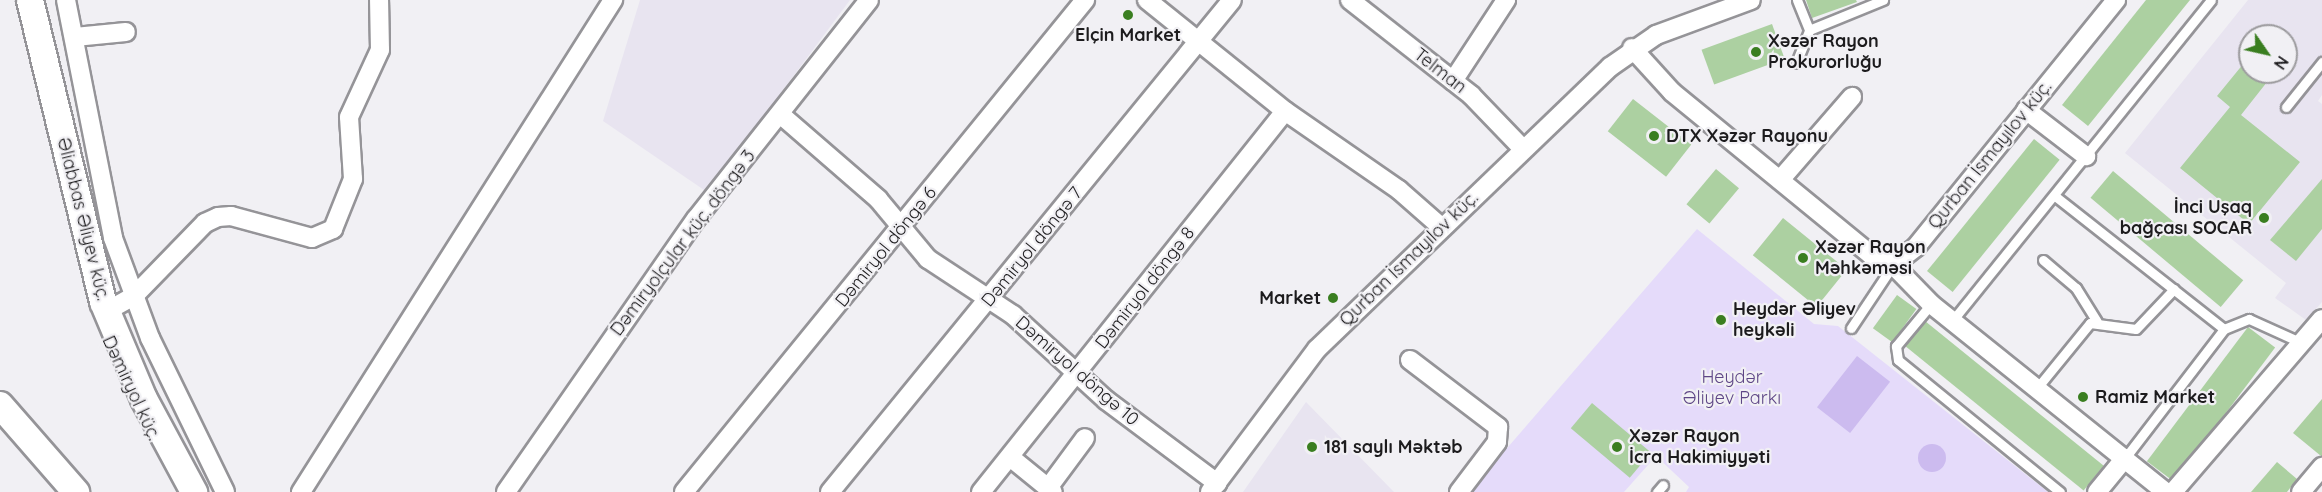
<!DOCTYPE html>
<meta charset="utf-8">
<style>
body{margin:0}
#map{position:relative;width:2322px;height:492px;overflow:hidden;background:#f1f0f4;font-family:Quicksand,sans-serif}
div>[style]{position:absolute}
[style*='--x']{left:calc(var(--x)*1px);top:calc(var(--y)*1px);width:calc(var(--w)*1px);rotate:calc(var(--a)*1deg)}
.built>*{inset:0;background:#e8e4f0}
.green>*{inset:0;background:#e5dbfa}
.water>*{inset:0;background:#ccbbef;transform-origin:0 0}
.round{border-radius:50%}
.building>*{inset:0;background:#acd0a1;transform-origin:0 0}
.roads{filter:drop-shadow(2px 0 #959498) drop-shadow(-2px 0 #959498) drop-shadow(0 2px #959498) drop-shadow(0 -2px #959498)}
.lane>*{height:9px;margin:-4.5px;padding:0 4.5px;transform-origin:4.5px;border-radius:4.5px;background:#fff}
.street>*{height:18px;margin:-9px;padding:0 9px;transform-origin:9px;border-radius:9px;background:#fff}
.secondary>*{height:26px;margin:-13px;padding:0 13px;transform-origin:13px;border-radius:13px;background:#fff}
.dots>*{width:16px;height:16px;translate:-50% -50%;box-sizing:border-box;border:3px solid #f1f0f4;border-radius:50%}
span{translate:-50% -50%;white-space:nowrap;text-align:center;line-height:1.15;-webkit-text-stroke:4.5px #f1f0f4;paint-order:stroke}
.poi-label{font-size:18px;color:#1c1b1d;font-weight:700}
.left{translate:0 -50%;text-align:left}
.right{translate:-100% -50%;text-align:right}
.street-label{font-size:18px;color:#1c1b1d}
.park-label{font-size:18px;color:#5e4686}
.north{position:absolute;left:2238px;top:24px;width:60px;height:60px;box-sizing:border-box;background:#f1f0f4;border:2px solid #9c9b9e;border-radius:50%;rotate:124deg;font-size:16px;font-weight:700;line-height:24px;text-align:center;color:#1c1b1d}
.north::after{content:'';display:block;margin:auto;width:21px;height:27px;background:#3a7e20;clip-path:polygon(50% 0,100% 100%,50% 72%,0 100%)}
</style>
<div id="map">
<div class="built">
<i style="clip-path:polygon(640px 0,850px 0,707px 192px,603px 121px)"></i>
<i style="clip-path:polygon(evenodd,2248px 0,2322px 0,2322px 95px,2318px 101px,2322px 104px,2322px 302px,2306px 320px,2275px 298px,2286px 283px,2125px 153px,2248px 0,2250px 36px,2286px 36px,2286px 72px,2250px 72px,2250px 36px)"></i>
<i style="clip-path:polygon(1306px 402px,1394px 492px,1243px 492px)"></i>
</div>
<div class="green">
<i style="clip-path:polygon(1697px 229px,1814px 324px,1838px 326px,2048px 492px,1686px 492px,1689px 487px,1656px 456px,1624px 492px,1469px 492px)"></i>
</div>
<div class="water">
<i style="left:1857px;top:356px;width:42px;height:65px;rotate:38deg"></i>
<i class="round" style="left:1918px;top:444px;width:28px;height:28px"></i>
</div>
<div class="building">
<i style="clip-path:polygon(1806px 0,1856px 0,1857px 2px,1812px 18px)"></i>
<i style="clip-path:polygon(2146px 0,2190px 0,2088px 126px,2062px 105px)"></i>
<i style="left:1772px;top:24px;width:37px;height:75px;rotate:70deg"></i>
<i style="clip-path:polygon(2244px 63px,2267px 82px,2241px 115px,2300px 162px,2249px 224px,2180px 168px,2230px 107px,2217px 96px)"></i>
<i style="left:1633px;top:99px;width:74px;height:41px;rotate:38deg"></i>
<i style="left:2034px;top:139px;width:33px;height:170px;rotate:39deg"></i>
<i style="left:1716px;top:169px;width:30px;height:46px;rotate:40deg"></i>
<i style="left:2113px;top:171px;width:170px;height:35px;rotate:40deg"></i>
<i style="clip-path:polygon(2322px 179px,2322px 229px,2296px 261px,2270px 240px)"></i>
<i style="left:1783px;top:218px;width:82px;height:48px;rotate:39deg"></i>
<i style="left:1897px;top:295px;width:24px;height:41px;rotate:36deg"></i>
<i style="left:1925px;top:321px;width:230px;height:32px;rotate:39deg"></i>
<i style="left:2248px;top:327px;width:34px;height:168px;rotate:37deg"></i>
<i style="clip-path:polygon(2322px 399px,2322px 456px,2321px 456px,2293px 433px)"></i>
<i style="left:1592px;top:403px;width:77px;height:33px;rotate:40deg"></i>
<i style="clip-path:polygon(2277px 462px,2297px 479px,2287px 492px,2251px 492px)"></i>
</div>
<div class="roads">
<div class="lane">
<i style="--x:1797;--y:0;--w:32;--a:68"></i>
<i style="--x:1809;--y:30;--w:80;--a:-22.1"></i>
<i style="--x:1796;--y:63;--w:35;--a:-68"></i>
<i style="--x:2286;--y:107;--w:58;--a:-51.3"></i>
<i style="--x:2055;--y:196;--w:215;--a:38.2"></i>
<i style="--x:2224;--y:329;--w:27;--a:-22"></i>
<i style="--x:2249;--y:319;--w:58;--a:24.4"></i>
<i style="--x:2043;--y:260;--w:43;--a:40.3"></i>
<i style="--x:2076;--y:288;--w:39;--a:58"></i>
<i style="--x:1931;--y:304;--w:55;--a:129.8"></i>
<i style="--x:1896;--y:346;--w:14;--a:82"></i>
<i style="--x:1898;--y:360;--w:209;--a:39.2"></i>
<i style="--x:1952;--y:321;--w:412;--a:-51.1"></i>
<i style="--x:1851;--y:328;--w:76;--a:-56.3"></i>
<i style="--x:2037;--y:388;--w:84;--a:-50.8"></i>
<i style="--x:2090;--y:323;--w:46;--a:7.4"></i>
<i style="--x:2136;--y:329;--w:55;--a:-46.5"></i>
<i style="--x:2125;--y:458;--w:163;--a:-52.5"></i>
<i style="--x:1657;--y:492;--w:9;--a:-49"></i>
</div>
<div class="street">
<i style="--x:66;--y:0;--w:243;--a:78.8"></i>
<i style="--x:113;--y:238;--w:107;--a:69.7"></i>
<i style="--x:150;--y:338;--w:171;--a:64"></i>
<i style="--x:1147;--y:0;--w:177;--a:38.8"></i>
<i style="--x:1285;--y:111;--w:139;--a:34.7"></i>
<i style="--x:1399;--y:190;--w:55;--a:41.3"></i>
<i style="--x:1350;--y:0;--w:154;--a:38.1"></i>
<i style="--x:1471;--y:95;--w:75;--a:46.1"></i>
<i style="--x:75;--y:37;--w:51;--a:-5.6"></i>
<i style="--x:1632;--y:48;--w:59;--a:47.7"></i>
<i style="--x:1672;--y:92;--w:257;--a:39.3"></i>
<i style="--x:1871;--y:255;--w:24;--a:24"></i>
<i style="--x:1893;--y:265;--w:29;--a:-38"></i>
<i style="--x:1916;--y:247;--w:318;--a:-51"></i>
<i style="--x:1453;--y:81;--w:97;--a:-56.8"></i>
<i style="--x:2026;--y:110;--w:76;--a:37.5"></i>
<i style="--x:780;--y:114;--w:130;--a:40.9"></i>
<i style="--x:878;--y:199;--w:78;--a:50.2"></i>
<i style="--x:928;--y:259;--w:102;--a:33.4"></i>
<i style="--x:1013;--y:315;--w:126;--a:42.4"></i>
<i style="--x:1106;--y:400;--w:139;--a:36.8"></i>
<i style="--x:1780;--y:180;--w:110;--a:-49.1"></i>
<i style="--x:1893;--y:265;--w:54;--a:45.7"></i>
<i style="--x:1931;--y:304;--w:301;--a:38.7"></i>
<i style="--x:107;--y:311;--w:31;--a:-29"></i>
<i style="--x:134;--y:296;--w:102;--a:-45.8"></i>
<i style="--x:205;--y:223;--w:14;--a:-25"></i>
<i style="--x:218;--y:217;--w:13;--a:-4"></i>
<i style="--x:231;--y:216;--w:84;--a:15.2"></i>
<i style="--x:312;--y:238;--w:23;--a:-23"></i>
<i style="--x:333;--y:229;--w:54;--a:-68.2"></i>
<i style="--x:353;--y:179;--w:62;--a:-93.7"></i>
<i style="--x:349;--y:117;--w:74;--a:-65.2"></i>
<i style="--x:380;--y:50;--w:50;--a:-91.1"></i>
<i style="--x:1410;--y:360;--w:111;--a:37.3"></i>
<i style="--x:1498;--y:427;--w:15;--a:94"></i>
<i style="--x:1497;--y:442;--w:63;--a:127.2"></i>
<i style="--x:1010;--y:457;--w:55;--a:39.1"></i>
<i style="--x:1048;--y:488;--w:62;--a:-53.5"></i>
<i style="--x:301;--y:492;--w:583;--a:-57.62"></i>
<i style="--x:506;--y:492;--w:333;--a:-55.2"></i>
<i style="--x:696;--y:219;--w:279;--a:-51.7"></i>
<i style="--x:684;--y:492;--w:635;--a:-50.82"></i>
<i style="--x:830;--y:492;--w:635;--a:-50.75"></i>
<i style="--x:981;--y:492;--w:487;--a:-51.4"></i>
<i style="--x:1210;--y:492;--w:179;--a:-53.2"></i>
<i style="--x:1317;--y:349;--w:407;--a:-43.9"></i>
<i style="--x:1610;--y:67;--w:56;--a:-34.8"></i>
<i style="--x:1656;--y:35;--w:101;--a:-20.2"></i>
<i style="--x:2097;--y:492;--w:44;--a:-50.5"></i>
<i style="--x:2173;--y:492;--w:228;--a:-49.3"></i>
<i style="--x:2301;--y:492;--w:33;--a:-50"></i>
</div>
<div class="secondary">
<i style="--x:30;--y:0;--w:311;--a:76.4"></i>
<i style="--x:103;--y:302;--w:105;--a:67.1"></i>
<i style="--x:144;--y:399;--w:106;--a:61.7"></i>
<i style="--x:0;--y:405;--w:116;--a:48.9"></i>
</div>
</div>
<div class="dots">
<i style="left:1128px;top:15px;background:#3a7e20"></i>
<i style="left:1756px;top:52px;background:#3a7e20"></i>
<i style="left:1654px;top:136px;background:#3a7e20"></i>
<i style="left:2264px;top:218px;background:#3a7e20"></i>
<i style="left:1803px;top:258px;background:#3a7e20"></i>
<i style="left:1333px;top:298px;background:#3a7e20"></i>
<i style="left:1721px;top:320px;background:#3a7e20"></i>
<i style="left:2083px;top:397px;background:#3a7e20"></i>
<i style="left:1312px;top:447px;background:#3a7e20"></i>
<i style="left:1617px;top:447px;background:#3a7e20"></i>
</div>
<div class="poi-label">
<span style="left:1128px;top:35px">Elçin Market</span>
<span class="left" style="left:1768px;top:52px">Xəzər Rayon<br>Prokurorluğu</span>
<span class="left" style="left:1666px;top:136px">DTX Xəzər Rayonu</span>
<span class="right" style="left:2252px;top:218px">İnci Uşaq<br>bağçası SOCAR</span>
<span class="left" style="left:1815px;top:258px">Xəzər Rayon<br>Məhkəməsi</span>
<span class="right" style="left:1321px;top:298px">Market</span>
<span class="left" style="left:1733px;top:320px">Heydər Əliyev<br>heykəli</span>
<span class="left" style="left:2095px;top:397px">Ramiz Market</span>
<span class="left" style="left:1629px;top:447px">Xəzər Rayon<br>İcra Hakimiyyəti</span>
<span class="left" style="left:1324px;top:447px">181 saylı Məktəb</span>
</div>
<div class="street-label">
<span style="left:1440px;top:71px;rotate:38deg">Telman</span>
<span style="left:1990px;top:155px;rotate:-51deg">Qurban İsmayılov küç.</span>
<span style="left:83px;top:219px;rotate:76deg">Əliabbas Əliyev küç.</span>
<span style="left:683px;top:243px;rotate:-53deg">Dəmiryolçular küç. döngə 3</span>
<span style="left:886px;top:247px;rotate:-51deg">Dəmiryol döngə 6</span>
<span style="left:1032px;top:247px;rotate:-51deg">Dəmiryol döngə 7</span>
<span style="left:1409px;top:259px;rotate:-44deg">Qurban İsmayılov küç.</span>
<span style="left:1145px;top:288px;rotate:-52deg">Dəmiryol döngə 8</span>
<span style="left:1077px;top:371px;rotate:41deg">Dəmiryol döngə 10</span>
<span style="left:131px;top:388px;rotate:65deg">Dəmiryol küç.</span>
</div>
<div class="park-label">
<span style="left:1732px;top:388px">Heydər<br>Əliyev Parkı</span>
</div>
<div class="north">N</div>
</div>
